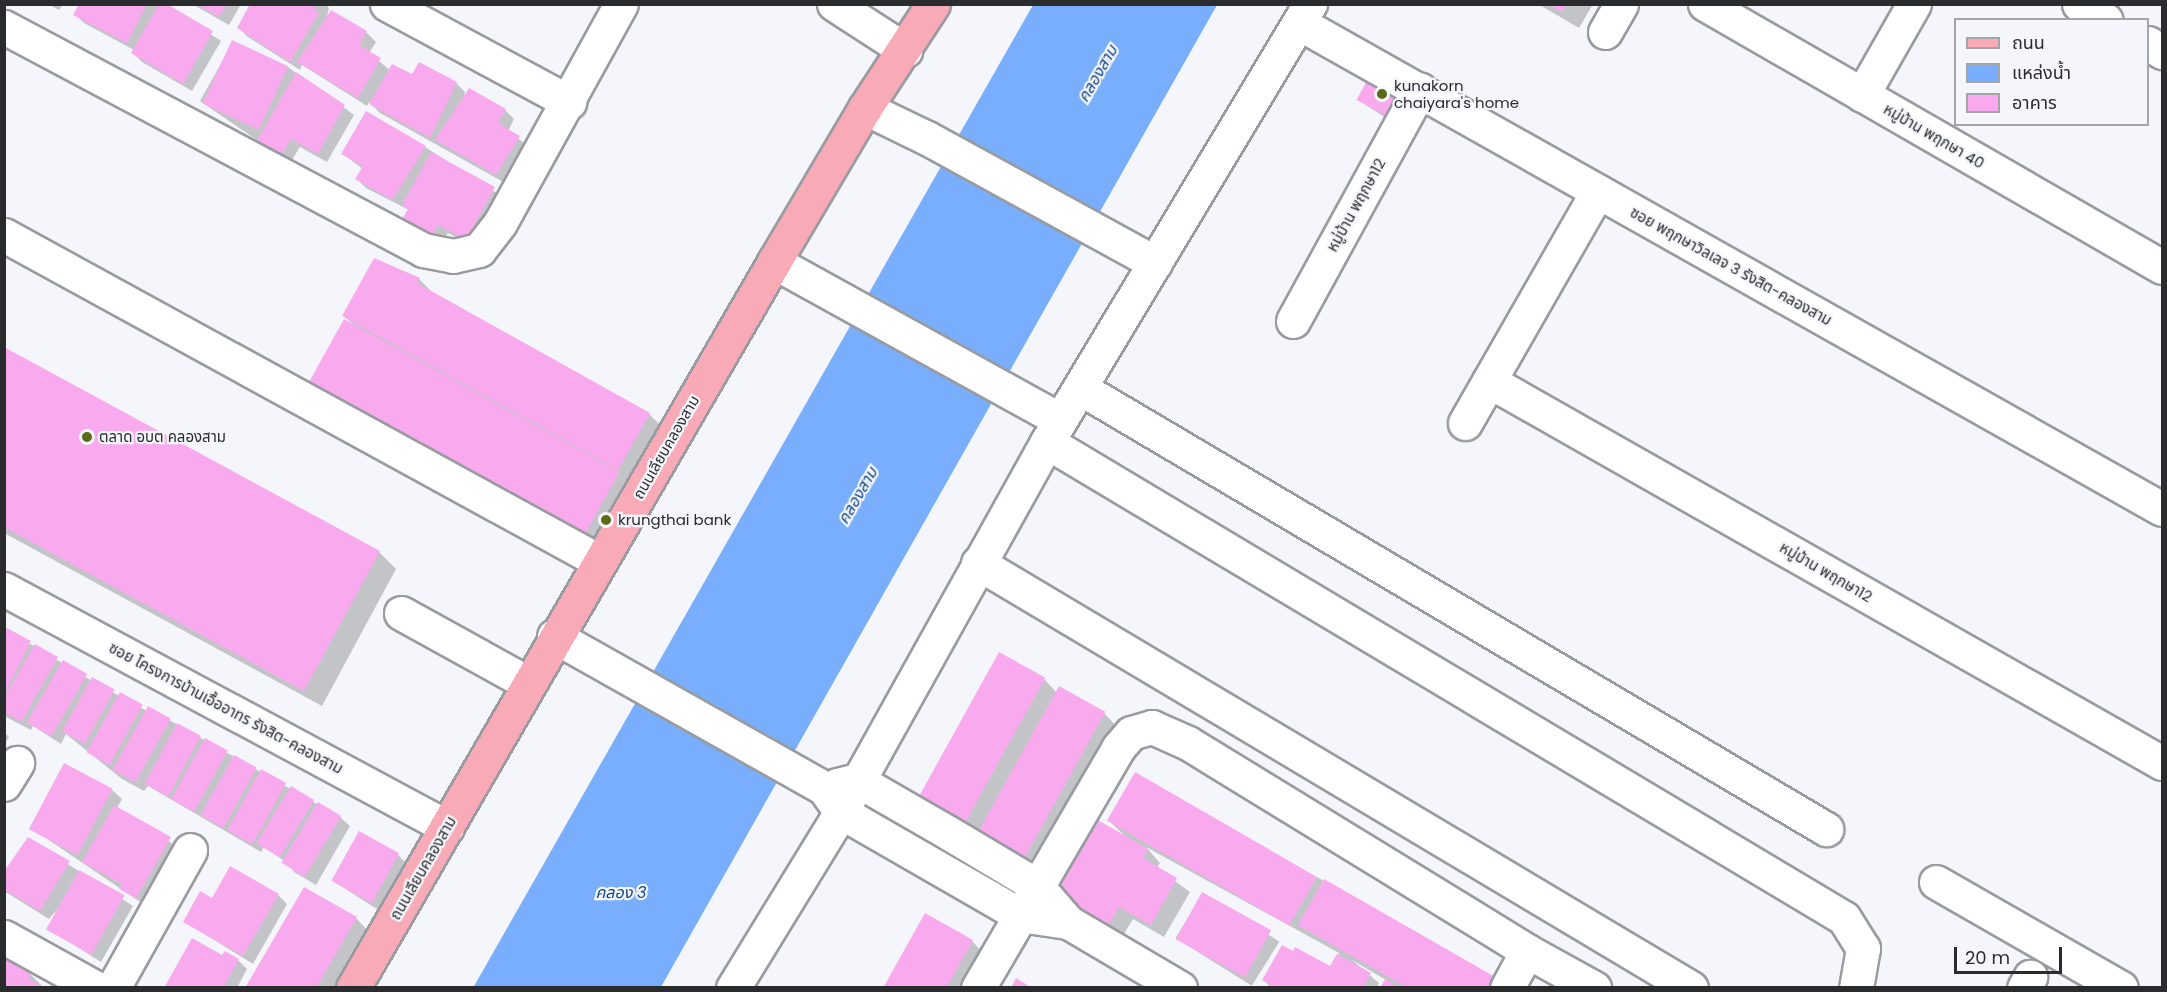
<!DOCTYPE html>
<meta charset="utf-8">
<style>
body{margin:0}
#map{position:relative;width:2167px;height:992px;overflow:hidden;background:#f4f6fb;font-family:Poppins,"Noto Sans Thai",sans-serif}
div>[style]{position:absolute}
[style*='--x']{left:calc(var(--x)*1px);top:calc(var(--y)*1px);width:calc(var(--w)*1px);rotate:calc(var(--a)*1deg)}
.water>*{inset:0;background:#78aefb}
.shadow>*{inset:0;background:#0003;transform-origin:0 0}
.building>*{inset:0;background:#f9aaee;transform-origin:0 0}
.roads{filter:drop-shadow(2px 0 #999ba0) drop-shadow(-2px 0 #999ba0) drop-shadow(0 2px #999ba0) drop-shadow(0 -2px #999ba0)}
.minor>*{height:33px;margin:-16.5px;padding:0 16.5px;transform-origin:16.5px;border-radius:16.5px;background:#fff}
.major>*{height:33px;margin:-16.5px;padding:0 16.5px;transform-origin:16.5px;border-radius:16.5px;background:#f8aab6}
.dots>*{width:16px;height:16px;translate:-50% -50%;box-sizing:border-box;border:3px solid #f4f6fb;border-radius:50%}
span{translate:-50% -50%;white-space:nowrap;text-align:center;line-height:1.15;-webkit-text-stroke:4.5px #f4f6fb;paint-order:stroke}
.poi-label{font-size:15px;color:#2a2b2d}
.left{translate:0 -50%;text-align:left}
.street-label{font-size:15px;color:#2a2b2d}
.water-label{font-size:16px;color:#104487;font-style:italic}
.frame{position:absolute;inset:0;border:6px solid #2a2b2d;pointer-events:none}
.legend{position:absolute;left:1954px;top:18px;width:195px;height:108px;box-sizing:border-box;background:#f4f6fb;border:2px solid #a3a5a9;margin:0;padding:8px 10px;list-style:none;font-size:18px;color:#2a2b2d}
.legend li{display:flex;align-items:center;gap:12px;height:30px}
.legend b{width:30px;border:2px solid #a3a5a9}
.scale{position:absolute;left:1954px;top:947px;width:108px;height:27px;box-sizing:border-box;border:3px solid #2a2b2d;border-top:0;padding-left:8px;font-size:18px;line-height:21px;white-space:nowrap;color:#2a2b2d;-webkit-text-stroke:4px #f4f6fb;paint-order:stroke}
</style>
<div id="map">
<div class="water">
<i style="clip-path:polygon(1033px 5px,1217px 5px,661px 987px,473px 988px)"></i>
</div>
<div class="shadow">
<i style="clip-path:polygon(48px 4px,63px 4px,59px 10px)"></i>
<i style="clip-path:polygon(80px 4px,164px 4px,221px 41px,192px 91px,142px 62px,133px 53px,134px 50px,84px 23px,75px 14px)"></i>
<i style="clip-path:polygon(192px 4px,241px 4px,229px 25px)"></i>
<i style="clip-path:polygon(252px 4px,325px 4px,329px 8px,326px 21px,331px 12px,367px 33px,376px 42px,369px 53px,390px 70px,456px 83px,465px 92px,463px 100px,505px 110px,514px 119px,508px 131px,528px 146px,505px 183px,380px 113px,369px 102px,367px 106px,302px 65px,300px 70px,248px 37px,239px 28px)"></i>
<i style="clip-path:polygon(1538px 4px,1593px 4px,1579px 28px)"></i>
<i style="clip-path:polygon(233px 42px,288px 67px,354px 115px,327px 162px,300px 147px,290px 163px,200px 101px)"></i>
<i style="clip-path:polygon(1407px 89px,1400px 127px,1358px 100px)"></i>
<i style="clip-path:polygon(425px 147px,503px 197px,476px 248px,448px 233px,438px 250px,409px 210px,366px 188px,357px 179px,363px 169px,343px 154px)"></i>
<i style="clip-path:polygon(419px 279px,433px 293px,649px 414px,666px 431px,635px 486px,626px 482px,635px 491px,601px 553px,344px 316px)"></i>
<i style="clip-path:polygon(4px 349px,379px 552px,396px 569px,322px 706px,4px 533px)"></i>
<i style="clip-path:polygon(4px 628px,92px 681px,147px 711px,148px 708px,340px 817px,350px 826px,316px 885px,294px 872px,286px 862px,264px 847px,261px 852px,148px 786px,144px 791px,122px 779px,66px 734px,61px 744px,33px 726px,31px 730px,4px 716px)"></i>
<i style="clip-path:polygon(1044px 679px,1057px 693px,1104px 713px,1117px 727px,1034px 875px,929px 815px)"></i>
<i style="clip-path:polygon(4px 732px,9px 737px,4px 745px)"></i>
<i style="clip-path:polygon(65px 765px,112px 790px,122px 799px,117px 808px,179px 848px,146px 906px,34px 830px)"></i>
<i style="clip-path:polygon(1108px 820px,1317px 877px,1507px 988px,1382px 988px,1386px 980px,1352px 960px,1379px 983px,1377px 988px,1271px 988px,1264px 980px,1331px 968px,1339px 953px,1146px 847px,1160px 863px,1157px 868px,1190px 892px,1164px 937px,1133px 919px,1121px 939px,1069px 909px,1123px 834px)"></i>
<i style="clip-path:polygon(29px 839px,133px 906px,101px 962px,47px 928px,60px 906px,49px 919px,4px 891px,4px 875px)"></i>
<i style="clip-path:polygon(398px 855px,407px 864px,380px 911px,333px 881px)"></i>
<i style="left:1203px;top:894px;width:90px;height:52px;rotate:32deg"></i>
<i style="clip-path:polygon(278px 895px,287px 904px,253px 964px,185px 922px,213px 900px)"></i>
<i style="clip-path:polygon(356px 918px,369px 932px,337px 988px,247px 988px)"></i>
<i style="clip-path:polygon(972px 941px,985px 955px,966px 988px,885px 988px)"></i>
<i style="clip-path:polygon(223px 957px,238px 960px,247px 969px,237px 988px,165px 988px)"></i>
<i style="clip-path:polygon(30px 974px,44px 988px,4px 988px)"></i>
</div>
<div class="building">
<i style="clip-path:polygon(79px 4px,147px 4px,127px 43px,73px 15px)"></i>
<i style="clip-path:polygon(159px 4px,167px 4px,213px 31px,183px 84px,131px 53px)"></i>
<i style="clip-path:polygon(197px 4px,227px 4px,219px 17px)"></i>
<i style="clip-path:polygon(250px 4px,317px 4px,314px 10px,319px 12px,290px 62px,237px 28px)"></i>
<i style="clip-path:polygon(1549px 4px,1566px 4px,1562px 12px)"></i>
<i style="clip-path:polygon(331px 10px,367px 31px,359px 45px,381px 58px,358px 98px,297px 62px)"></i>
<i style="left:232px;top:40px;width:62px;height:70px;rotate:25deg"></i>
<i style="clip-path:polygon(419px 62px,457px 82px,430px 138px,369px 104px,392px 64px,412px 74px)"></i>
<i style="left:1373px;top:69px;width:40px;height:35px;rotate:28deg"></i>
<i style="clip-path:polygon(296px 72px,345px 105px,318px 154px,291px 139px,281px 155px,257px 141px)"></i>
<i style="clip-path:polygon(469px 88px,506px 109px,498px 123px,520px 136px,496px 175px,435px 140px)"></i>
<i style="clip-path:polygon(366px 111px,426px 146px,392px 200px,355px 179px,363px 166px,341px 154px)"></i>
<i style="clip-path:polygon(431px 152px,495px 187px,466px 240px,438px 225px,428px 242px,398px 226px,408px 209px,402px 205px)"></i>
<i style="clip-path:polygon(374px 258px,420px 278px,417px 283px,650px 413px,618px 470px,342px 316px)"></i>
<i style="left:344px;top:319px;width:315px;height:73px;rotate:29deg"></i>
<i style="clip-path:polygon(4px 347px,380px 551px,304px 691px,4px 527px)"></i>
<i style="clip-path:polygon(7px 628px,31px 641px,4px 695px,4px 633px)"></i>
<i style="clip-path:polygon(35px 644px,58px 657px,21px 722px,4px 712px,4px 698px)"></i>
<i style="left:999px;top:652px;width:53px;height:172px;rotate:29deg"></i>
<i style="left:63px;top:660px;width:28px;height:72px;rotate:30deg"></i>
<i style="left:92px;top:677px;width:26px;height:62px;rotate:29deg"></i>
<i style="left:1059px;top:686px;width:53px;height:172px;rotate:29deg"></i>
<i style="left:120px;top:692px;width:26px;height:69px;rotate:29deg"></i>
<i style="left:148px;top:706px;width:26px;height:73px;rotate:29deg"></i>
<i style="left:177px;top:723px;width:27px;height:69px;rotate:28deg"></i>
<i style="left:205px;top:738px;width:26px;height:70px;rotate:29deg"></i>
<i style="left:234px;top:755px;width:26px;height:69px;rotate:29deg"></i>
<i style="left:64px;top:763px;width:55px;height:75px;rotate:28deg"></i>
<i style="left:261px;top:769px;width:29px;height:70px;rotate:29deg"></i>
<i style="left:1135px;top:772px;width:210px;height:56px;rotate:30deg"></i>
<i style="left:291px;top:786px;width:27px;height:67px;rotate:31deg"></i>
<i style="left:318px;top:802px;width:27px;height:71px;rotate:31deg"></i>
<i style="clip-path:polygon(114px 805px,171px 837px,136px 898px,119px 889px,122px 884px,82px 862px)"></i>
<i style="clip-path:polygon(1098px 820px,1148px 849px,1143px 858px,1177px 878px,1151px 925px,1119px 907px,1108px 926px,1054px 896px)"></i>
<i style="left:359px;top:831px;width:46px;height:57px;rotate:29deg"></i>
<i style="clip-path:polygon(28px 837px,70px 861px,40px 911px,5px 890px,5px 870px)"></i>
<i style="clip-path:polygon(230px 866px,279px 894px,243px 956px,183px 922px,200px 891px,212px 898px)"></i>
<i style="left:79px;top:870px;width:52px;height:68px;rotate:29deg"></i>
<i style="clip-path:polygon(1324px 879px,1504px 982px,1501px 988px,1408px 988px,1298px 925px)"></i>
<i style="clip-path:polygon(304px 887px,357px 917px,316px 988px,245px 988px)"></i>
<i style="left:1202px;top:892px;width:79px;height:54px;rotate:29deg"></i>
<i style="clip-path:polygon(925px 913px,973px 940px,946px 988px,883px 988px)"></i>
<i style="clip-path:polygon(192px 938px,222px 955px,225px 951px,239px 959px,223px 988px,164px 988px)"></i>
<i style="clip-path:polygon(1282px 945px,1293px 951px,1295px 947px,1330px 966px,1337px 954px,1371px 973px,1363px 988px,1275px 988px,1262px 980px)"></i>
<i style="clip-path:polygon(4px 958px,31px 973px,29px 979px,43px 988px,4px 988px)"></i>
<i style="clip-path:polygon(1016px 978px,1032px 988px,1011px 988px)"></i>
<i style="clip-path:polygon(1385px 979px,1401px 988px,1380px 988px)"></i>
</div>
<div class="roads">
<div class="minor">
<i style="--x:387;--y:4;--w:207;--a:28.3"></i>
<i style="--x:834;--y:4;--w:85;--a:32.9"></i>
<i style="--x:1705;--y:4;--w:527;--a:29.92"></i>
<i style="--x:2079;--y:4;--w:31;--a:31"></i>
<i style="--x:1299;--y:23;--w:990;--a:29.39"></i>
<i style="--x:4;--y:27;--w:475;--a:28"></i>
<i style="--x:423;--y:250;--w:31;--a:11"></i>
<i style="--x:453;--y:256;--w:27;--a:-13"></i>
<i style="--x:479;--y:250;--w:34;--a:-52"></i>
<i style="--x:500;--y:223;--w:250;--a:-61.1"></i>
<i style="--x:1605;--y:32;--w:32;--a:-60"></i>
<i style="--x:2148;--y:43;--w:17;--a:33"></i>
<i style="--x:1862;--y:95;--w:105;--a:-60.3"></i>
<i style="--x:865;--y:108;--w:69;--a:25.8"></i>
<i style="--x:927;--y:138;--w:260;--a:28.7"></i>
<i style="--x:4;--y:235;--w:678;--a:28.72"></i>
<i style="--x:774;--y:262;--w:327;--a:28.9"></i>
<i style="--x:1293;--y:321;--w:264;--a:-61.3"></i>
<i style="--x:1489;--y:381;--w:774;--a:29.58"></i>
<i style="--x:1080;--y:388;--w:867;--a:30.59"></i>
<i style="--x:1465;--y:423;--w:267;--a:-60.2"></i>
<i style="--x:1047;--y:442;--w:928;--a:30.85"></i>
<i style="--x:1844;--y:918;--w:36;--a:58"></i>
<i style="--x:1863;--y:948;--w:41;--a:99.9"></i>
<i style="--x:978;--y:563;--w:830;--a:30.8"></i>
<i style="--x:4;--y:589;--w:503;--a:28.25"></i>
<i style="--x:401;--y:613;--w:145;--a:28.9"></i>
<i style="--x:554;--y:636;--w:310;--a:29.4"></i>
<i style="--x:824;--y:788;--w:29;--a:55"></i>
<i style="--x:841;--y:812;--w:207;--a:29.9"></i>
<i style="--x:1020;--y:915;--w:49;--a:8.3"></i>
<i style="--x:4;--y:784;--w:25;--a:-58"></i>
<i style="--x:837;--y:785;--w:21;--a:-14"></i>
<i style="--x:857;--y:780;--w:104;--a:30"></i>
<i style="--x:947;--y:832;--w:104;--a:30.8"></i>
<i style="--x:1036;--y:885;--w:49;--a:49.1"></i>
<i style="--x:1068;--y:922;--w:130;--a:30.5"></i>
<i style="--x:1936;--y:882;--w:213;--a:29.8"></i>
<i style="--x:4;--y:937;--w:105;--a:29"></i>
<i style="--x:113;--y:988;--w:158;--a:-60.8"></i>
<i style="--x:733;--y:988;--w:206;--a:-58.5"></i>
<i style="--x:841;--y:812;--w:423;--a:-60.9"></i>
<i style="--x:1047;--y:442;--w:511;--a:-59.02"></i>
<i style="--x:978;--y:988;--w:278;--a:-59.7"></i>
<i style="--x:1118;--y:748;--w:20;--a:-49"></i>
<i style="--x:1131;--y:733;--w:22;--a:-16"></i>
<i style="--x:1152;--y:727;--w:39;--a:24"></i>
<i style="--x:1188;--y:743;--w:398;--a:31.5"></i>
<i style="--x:1527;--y:951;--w:77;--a:28.9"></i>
<i style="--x:1507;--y:988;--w:42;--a:-61.6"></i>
<i style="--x:2024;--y:988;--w:13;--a:-61"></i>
</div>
<div class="major">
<i style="--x:353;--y:988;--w:839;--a:-59.89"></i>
<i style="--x:774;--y:262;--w:179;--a:-59.4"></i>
<i style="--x:865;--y:108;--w:124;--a:-56.8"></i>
</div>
</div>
<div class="dots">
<i style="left:1382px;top:94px;background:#5c6b15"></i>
<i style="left:87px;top:437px;background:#5c6b15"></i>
<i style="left:606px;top:520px;background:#5c6b15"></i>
</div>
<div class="poi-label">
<span class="left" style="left:1394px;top:94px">kunakorn<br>chaiyara's home</span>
<span class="left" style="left:99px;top:437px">ตลาด อบต คลองสาม</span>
<span class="left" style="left:618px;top:520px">krungthai bank</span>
</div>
<div class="street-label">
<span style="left:1934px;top:136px;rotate:30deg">หมู่บ้าน พฤกษา 40</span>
<span style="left:1356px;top:205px;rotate:-61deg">หมู่บ้าน พฤกษา12</span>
<span style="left:1731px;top:266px;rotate:29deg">ซอย พฤกษาวิลเลจ 3 รังสิต-คลองสาม</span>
<span style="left:666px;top:447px;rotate:-60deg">ถนนเลียบคลองสาม</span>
<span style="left:1826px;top:572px;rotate:30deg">หมู่บ้าน พฤกษา12</span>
<span style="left:226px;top:708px;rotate:28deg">ซอย โครงการบ้านเอื้ออาทร รังสิต-คลองสาม</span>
<span style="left:423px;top:868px;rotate:-60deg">ถนนเลียบคลองสาม</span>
</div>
<div class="water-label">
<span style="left:1098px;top:74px;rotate:-60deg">คลองสาม</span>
<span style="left:858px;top:496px;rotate:-60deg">คลองสาม</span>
<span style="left:621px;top:893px">คลอง 3</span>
</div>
<div class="frame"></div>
<ul class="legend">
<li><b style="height:8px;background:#f8aab6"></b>ถนน</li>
<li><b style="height:16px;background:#78aefb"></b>แหล่งน้ำ</li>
<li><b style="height:16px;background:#f9aaee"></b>อาคาร</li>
</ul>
<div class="scale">20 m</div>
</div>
